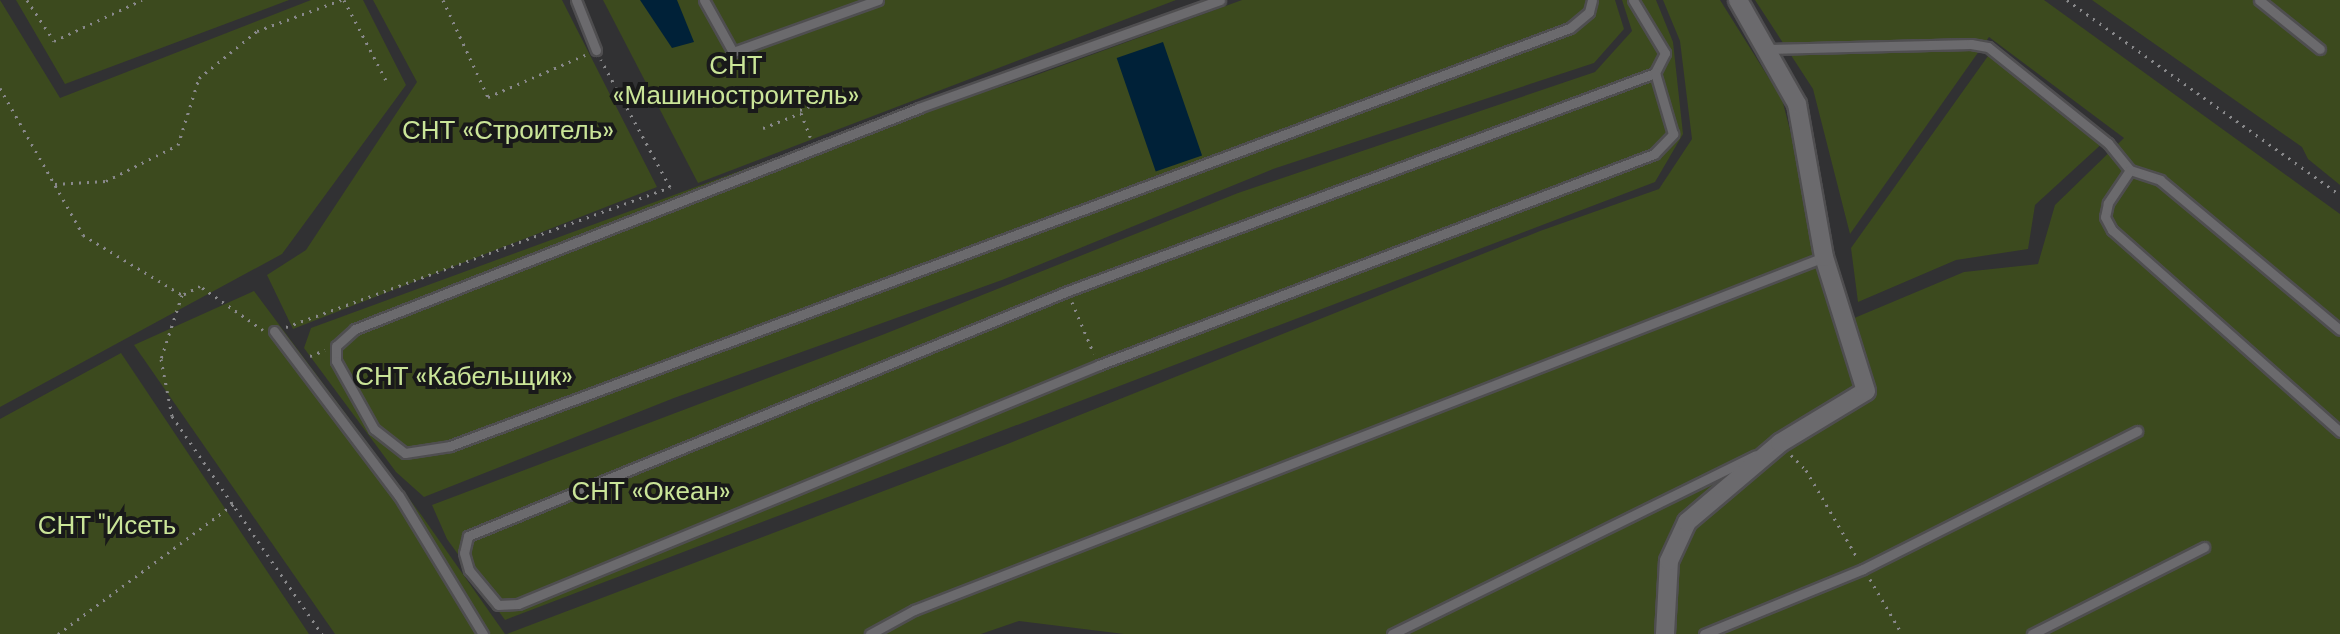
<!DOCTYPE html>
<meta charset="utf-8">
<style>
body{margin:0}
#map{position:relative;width:2340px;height:634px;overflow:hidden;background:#313133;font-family:"DM Sans",sans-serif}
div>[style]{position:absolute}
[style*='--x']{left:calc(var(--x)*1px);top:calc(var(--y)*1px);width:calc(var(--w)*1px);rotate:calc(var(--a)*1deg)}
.green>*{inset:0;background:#3c4a1e}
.water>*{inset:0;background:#002138;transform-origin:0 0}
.path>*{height:3px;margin-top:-1.5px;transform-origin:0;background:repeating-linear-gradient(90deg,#89898b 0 2px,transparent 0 8px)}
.roads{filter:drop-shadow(2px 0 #4f4e50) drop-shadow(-2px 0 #4f4e50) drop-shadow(0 2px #4f4e50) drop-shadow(0 -2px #4f4e50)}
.lane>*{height:9px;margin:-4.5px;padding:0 4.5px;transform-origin:4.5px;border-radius:4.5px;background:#6b6a6d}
.street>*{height:18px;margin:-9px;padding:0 9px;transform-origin:9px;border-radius:9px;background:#6b6a6d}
span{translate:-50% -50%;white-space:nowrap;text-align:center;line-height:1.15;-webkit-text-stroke:8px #19191a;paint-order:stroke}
.park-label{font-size:26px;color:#cae598}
</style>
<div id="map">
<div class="green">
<i style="clip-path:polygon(0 0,60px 98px,311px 0,363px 0,406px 85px,282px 254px,0 407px)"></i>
<i style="clip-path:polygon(16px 0,289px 0,65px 84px)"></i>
<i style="clip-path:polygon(373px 0,562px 0,657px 187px,293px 329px,267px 275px,306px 250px,417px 82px)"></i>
<i style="clip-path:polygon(603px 0,1176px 0,698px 183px)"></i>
<i style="clip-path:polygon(1242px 0,1615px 0,1624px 29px,1594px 63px,1273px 169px,1002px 280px,674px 398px,424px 497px,396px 472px,304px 348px,311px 328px,775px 158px,1028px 78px)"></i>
<i style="clip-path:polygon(1622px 0,1656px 0,1673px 42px,1683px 134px,1655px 182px,505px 620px,447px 539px,432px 505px,882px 335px,1238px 193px,1595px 72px,1632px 31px)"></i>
<i style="clip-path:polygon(1663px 0,1720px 0,1782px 99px,1840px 324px,1964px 272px,2038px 264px,2055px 205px,2124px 138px,1989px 37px,1850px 234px,1813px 89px,1755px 0,2044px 0,2340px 214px,2340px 634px,1124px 634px,1019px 621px,981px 634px,507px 634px,1010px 443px,1540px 231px,1659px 189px,1692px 139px,1680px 41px)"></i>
<i style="clip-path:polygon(2092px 0,2340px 0,2340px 185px,2308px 159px,2302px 147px)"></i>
<i style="clip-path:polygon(1993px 49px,2106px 140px,2035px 205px,2028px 249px,1956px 260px,1858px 302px,1851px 248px)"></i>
<i style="clip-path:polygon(254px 291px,422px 516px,505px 634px,335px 634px,134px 345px)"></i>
<i style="clip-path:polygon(121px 353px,309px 634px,0 634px,0 419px)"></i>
</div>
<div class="water">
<i style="clip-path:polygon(640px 0,677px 0,694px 42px,672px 48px)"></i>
<i style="left:1163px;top:42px;width:120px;height:49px;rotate:71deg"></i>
</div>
<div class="path">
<i style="--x:27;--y:0;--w:49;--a:56.6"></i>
<i style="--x:54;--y:41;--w:97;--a:-25"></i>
<i style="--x:344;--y:0;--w:90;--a:62.3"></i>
<i style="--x:443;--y:0;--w:107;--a:65.1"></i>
<i style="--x:488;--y:97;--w:106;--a:-23.4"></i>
<i style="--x:2067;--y:0;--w:335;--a:35.5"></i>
<i style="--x:0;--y:88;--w:169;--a:60.5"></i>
<i style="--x:83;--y:235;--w:116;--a:31.2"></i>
<i style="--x:796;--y:97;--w:14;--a:73"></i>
<i style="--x:800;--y:110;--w:27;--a:-22"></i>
<i style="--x:763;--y:128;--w:41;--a:-21.5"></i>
<i style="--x:801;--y:113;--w:26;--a:69"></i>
<i style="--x:55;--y:184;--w:51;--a:-3.4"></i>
<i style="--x:106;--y:181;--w:80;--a:-26.6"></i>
<i style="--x:178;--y:145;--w:70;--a:-72.6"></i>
<i style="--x:199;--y:78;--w:75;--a:-39"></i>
<i style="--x:257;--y:31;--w:90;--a:-20.3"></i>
<i style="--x:1072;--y:302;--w:56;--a:67.1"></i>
<i style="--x:286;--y:327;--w:409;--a:-20"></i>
<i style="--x:670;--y:187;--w:145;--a:-118.5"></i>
<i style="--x:263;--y:330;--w:77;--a:-145.1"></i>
<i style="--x:200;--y:286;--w:20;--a:153"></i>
<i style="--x:182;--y:295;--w:67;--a:108.2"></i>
<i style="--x:161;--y:359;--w:58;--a:79.1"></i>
<i style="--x:172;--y:416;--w:265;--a:55.5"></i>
<i style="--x:310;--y:356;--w:16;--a:-22"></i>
<i style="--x:1791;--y:455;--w:21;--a:45"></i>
<i style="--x:1806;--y:470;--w:103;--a:59.7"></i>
<i style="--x:1870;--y:579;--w:64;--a:59.8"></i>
<i style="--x:58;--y:634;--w:219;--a:-36.5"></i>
</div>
<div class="roads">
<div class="lane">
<i style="--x:576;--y:0;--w:54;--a:68.2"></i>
<i style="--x:704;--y:0;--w:60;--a:60.9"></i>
<i style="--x:733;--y:52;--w:154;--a:-19.7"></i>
<i style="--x:1220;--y:0;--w:320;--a:160.3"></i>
<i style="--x:919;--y:108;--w:606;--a:158.6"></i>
<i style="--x:355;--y:329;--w:25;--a:138"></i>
<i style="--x:336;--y:346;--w:15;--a:90"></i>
<i style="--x:336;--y:361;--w:78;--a:60.8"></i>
<i style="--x:374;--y:429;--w:39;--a:38"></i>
<i style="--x:405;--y:453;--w:46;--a:-8.8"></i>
<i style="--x:450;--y:446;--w:1195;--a:-20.47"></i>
<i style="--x:1570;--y:28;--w:25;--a:-40"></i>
<i style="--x:1589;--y:12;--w:12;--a:-76"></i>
<i style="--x:1633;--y:0;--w:62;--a:58.9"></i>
<i style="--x:1665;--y:53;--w:22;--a:117"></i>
<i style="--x:1655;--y:73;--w:626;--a:159.63"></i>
<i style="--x:1068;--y:291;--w:648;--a:157.79"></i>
<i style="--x:468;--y:536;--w:17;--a:103"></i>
<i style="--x:464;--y:553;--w:18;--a:74"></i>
<i style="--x:469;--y:570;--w:45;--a:50.4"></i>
<i style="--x:498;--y:605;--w:20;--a:-3"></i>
<i style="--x:518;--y:604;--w:628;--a:-22.36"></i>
<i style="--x:1099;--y:365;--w:594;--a:-20.82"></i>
<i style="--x:1654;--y:154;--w:28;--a:-46"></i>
<i style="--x:1673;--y:134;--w:64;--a:-106.4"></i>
<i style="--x:2259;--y:0;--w:78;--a:38.8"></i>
<i style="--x:1768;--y:49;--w:203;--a:-1.4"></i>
<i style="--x:1971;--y:44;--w:17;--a:10"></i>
<i style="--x:1988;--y:47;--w:154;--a:38.7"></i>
<i style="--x:2108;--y:143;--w:35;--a:51"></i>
<i style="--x:2130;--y:170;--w:32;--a:18"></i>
<i style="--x:2160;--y:180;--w:234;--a:39.8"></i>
<i style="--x:2130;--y:170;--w:40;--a:124"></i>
<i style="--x:2108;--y:203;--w:14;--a:102"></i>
<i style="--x:2105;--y:217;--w:15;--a:62"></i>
<i style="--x:2112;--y:230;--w:305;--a:41.5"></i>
<i style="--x:274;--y:331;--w:207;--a:52.9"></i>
<i style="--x:399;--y:496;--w:162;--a:58.7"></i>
<i style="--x:870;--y:634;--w:50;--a:-28.6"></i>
<i style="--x:914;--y:610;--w:976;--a:-21.2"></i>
<i style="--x:1392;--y:634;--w:405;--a:-26.2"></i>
<i style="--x:1704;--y:634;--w:172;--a:-22.2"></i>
<i style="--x:1863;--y:569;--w:307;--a:-26.7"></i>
<i style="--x:2032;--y:634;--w:193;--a:-26.8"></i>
</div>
<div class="street">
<i style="--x:1665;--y:634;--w:73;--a:-86.9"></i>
<i style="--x:1669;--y:561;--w:43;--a:-65.2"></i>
<i style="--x:1687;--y:522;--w:122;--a:-40.3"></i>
<i style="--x:1780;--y:443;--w:100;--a:-31.2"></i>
<i style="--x:1866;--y:391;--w:140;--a:-107.4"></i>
<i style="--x:1824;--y:257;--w:155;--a:-100"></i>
<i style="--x:1797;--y:104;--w:120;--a:-119.6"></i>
</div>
</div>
<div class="park-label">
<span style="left:736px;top:81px">СНТ<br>«Машиностроитель»</span>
<span style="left:508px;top:131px">СНТ «Строитель»</span>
<span style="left:464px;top:377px">СНТ «Кабельщик»</span>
<span style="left:651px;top:492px">СНТ «Океан»</span>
<span style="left:107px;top:526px">СНТ "Исеть</span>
</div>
</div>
